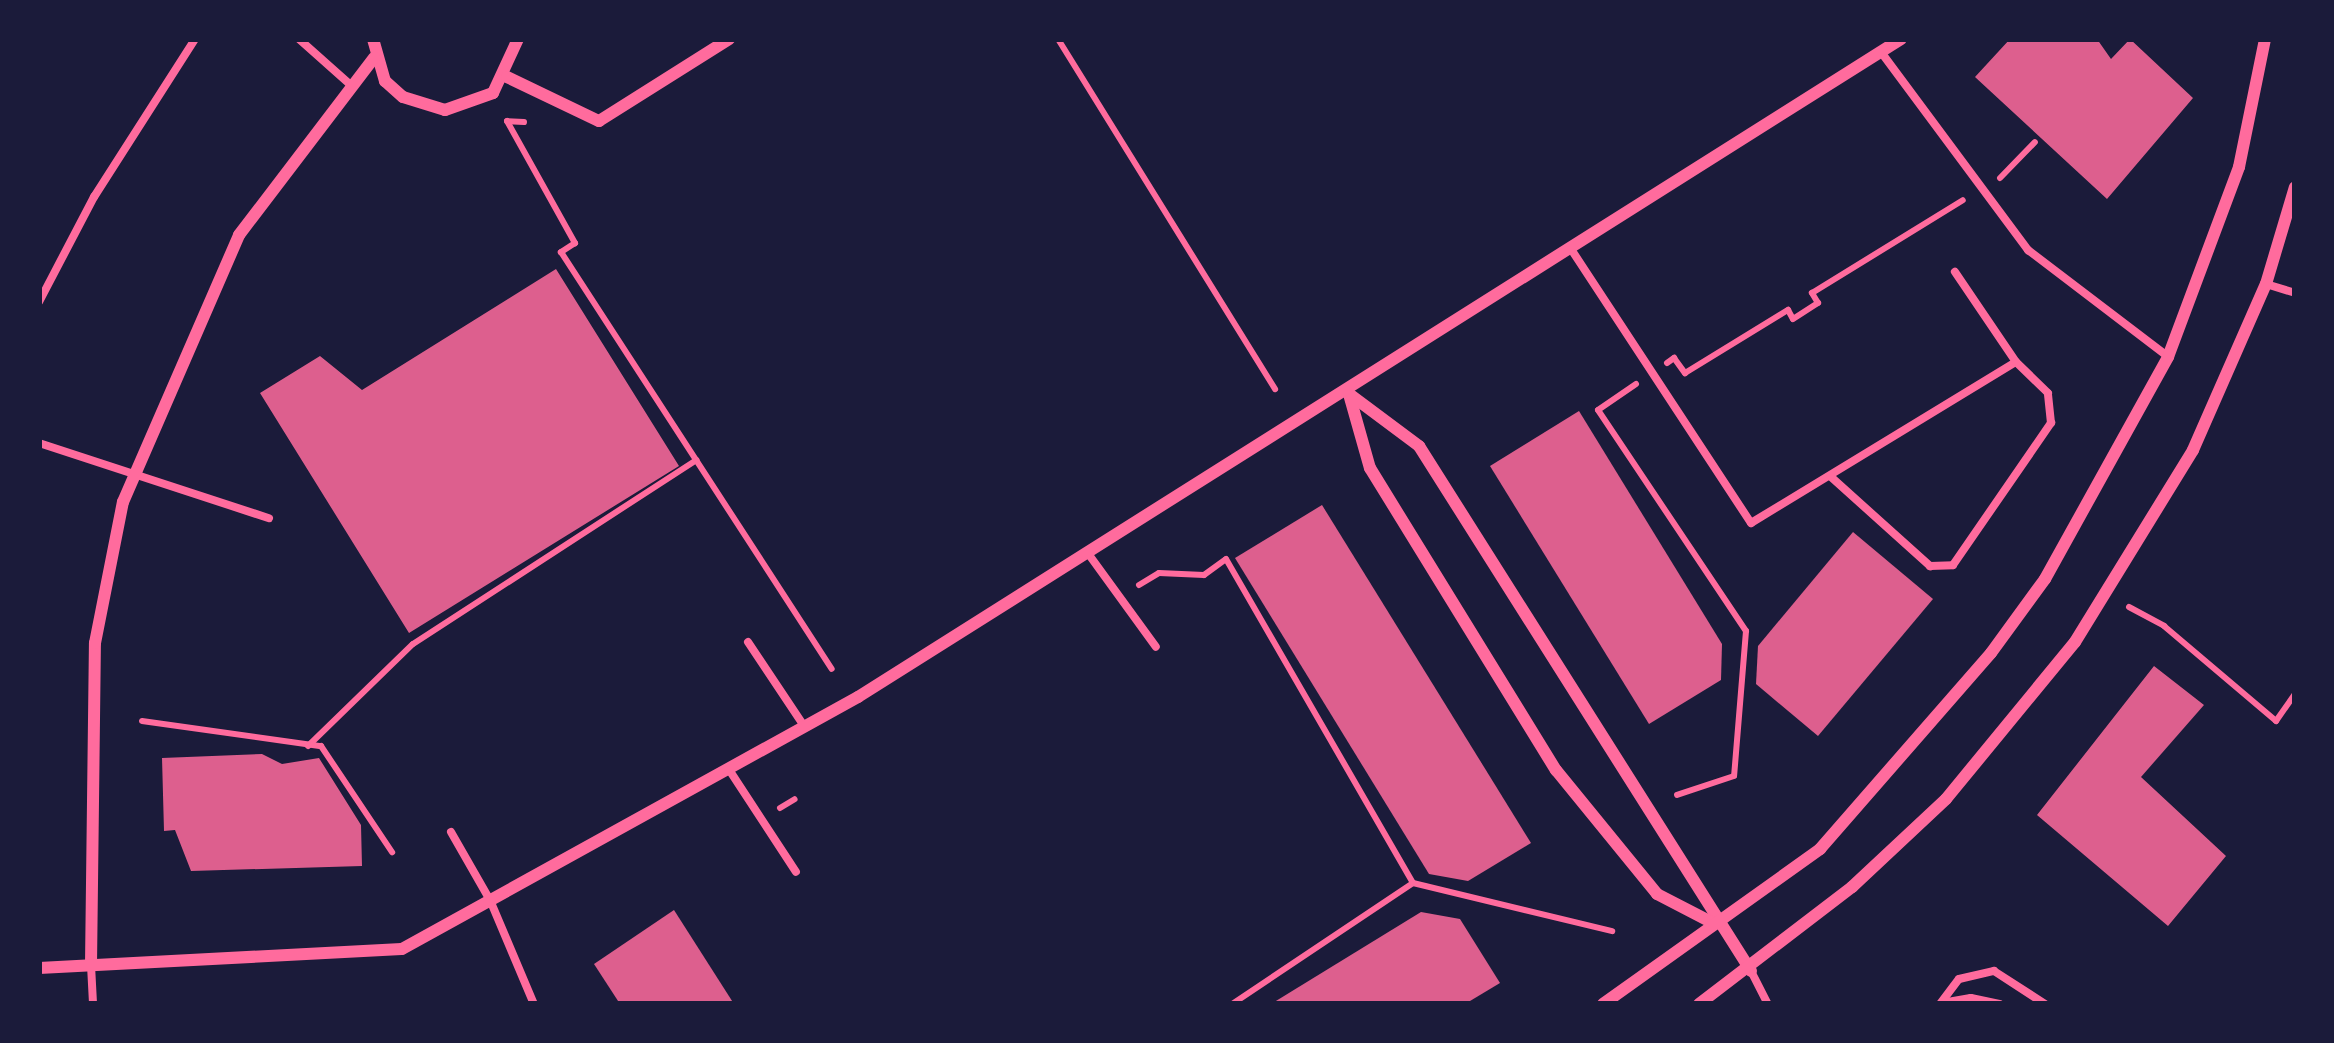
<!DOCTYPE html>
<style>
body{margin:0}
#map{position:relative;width:2334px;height:1043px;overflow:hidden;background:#1b1b3a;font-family:"PT Sans Narrow",sans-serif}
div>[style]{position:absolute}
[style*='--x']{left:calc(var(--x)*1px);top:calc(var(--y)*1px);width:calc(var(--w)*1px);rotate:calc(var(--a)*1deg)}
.building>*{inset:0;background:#dd5f8e}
.path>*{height:6px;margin:-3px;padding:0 3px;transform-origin:3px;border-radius:3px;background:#ff6b9d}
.service>*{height:8px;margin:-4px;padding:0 4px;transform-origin:4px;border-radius:4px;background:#ff6b9d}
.minor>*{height:12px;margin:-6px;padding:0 6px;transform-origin:6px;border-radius:6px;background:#ff6b9d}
span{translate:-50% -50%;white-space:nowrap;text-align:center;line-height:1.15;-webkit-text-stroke:9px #1b1b3a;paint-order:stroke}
.frame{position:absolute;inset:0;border:42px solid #1b1b3a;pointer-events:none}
</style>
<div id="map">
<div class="building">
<i style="clip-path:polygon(2010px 39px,2097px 39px,2111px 59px,2130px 39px,2193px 98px,2107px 199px,1975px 77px)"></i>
<i style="clip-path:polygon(556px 269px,679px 466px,409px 633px,260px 393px,320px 356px,362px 390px)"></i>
<i style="clip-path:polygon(1579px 411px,1722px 644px,1721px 680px,1649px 724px,1490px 466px)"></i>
<i style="clip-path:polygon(1322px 505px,1531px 843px,1468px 881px,1429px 874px,1235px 558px)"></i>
<i style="clip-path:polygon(1853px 532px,1933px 599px,1818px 736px,1756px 684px,1758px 646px)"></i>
<i style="clip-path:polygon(2154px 666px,2204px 705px,2141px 777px,2226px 856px,2168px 926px,2037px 815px)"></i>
<i style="clip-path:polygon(262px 754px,282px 764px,319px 758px,361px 825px,362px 866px,191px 871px,175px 830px,164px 831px,162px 758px)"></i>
<i style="clip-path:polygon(674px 910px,734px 1004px,620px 1004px,594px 964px)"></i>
<i style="clip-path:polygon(1421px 912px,1460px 919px,1500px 983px,1465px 1004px,1271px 1004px)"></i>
</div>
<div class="path">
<i style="--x:1058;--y:39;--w:412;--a:58.2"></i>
<i style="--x:524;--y:122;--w:17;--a:-177"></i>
<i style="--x:507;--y:121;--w:140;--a:60.9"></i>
<i style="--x:575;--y:243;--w:17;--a:147"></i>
<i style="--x:561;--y:252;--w:497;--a:57"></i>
<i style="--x:2000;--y:178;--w:50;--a:-45.8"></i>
<i style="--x:1667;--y:363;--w:9;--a:-36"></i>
<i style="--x:1674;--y:358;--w:19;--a:54"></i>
<i style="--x:1685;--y:373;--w:121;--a:-31.5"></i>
<i style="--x:1788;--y:310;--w:10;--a:61"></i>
<i style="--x:1793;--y:319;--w:30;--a:-33"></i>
<i style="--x:1818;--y:303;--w:12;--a:-121"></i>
<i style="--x:1812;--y:293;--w:177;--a:-31.6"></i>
<i style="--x:1636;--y:384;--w:46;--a:145.6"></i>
<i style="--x:1598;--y:410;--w:266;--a:56.2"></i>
<i style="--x:1746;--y:631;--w:145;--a:94.7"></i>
<i style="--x:1734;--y:776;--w:60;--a:161.6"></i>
<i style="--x:1139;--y:585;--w:23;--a:-31"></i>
<i style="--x:1159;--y:573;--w:45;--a:2.5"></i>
<i style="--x:1204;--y:575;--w:27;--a:-36"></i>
<i style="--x:1226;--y:559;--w:374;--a:60"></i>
<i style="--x:1413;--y:883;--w:218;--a:146.2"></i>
<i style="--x:2129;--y:607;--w:40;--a:28"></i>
<i style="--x:2164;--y:626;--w:147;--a:40.3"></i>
<i style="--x:2276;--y:721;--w:33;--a:-55"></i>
<i style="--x:142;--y:721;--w:181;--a:8"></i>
<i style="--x:321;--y:746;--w:128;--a:56.2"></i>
<i style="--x:308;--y:746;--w:146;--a:-44.2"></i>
<i style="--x:413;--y:644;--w:338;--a:-33"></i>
<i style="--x:780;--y:808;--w:17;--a:-31"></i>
<i style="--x:1413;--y:883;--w:205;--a:13.6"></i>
</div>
<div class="service">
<i style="--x:299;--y:39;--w:71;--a:41.6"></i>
<i style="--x:1881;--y:52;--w:247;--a:53.4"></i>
<i style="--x:2028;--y:250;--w:175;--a:37.3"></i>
<i style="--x:1571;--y:249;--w:328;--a:56.7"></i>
<i style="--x:1751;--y:523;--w:310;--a:-31.3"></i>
<i style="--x:2016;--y:362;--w:109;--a:-124.1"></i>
<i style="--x:2266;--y:284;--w:30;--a:17"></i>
<i style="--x:39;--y:302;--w:119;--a:-62.4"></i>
<i style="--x:94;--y:197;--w:188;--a:-57.4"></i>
<i style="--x:39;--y:443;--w:242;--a:18.1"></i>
<i style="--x:1830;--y:476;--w:135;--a:42"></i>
<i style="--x:1930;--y:566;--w:23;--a:-2"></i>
<i style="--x:1953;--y:565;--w:173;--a:-55.4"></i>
<i style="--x:2051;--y:423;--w:30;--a:-96"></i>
<i style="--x:2048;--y:393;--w:45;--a:-135.9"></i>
<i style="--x:1087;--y:552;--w:117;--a:54"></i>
<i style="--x:748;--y:642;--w:101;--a:56.3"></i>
<i style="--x:728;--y:768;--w:124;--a:56.8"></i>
<i style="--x:451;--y:832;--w:78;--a:60.2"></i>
<i style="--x:490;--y:900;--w:113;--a:67.1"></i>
<i style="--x:91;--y:965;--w:39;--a:87"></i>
<i style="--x:1751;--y:971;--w:37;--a:63"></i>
<i style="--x:1942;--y:1003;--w:29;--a:-10"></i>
<i style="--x:1971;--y:998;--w:29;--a:12"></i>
<i style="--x:1940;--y:1004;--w:31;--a:-53"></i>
<i style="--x:1959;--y:979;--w:36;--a:-13"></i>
<i style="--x:1994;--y:971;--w:61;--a:32.9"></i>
</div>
<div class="minor">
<i style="--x:373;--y:39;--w:44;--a:74.1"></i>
<i style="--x:385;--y:81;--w:24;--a:42"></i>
<i style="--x:403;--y:97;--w:44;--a:17.2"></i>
<i style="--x:445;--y:110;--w:51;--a:-19.5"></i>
<i style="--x:493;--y:93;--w:60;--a:-65.2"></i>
<i style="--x:507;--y:77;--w:102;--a:25.6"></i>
<i style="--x:599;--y:121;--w:154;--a:-32.2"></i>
<i style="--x:1348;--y:393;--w:89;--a:36.7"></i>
<i style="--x:1419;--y:446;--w:621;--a:57.69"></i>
<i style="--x:1349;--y:394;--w:77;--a:74.2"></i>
<i style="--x:1370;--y:468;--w:355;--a:58.4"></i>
<i style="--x:1556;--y:770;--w:160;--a:50.8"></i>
<i style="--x:1657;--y:894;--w:65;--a:27.3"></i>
<i style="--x:91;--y:965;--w:322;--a:-89.3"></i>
<i style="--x:95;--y:643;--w:144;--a:-78.8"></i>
<i style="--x:123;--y:502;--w:291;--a:-66.5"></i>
<i style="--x:239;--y:235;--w:223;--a:-52.7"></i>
<i style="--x:39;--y:968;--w:363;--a:-3"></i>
<i style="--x:402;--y:949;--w:521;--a:-28.93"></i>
<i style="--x:858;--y:697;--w:1233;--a:-32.25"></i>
<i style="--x:1603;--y:1004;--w:267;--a:-35.5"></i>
<i style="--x:1820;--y:849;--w:260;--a:-48.9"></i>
<i style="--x:1991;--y:653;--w:92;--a:-53.9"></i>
<i style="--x:2045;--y:579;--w:254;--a:-61"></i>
<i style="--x:2168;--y:357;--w:203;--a:-69.5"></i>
<i style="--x:2239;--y:167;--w:131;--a:-78.5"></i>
<i style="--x:1699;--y:1004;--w:193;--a:-37.4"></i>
<i style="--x:1852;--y:887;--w:129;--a:-43.1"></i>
<i style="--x:1946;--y:799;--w:203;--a:-50.6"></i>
<i style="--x:2075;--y:642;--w:225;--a:-58.4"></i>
<i style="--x:2193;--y:450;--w:181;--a:-66.3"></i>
<i style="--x:2266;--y:284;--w:101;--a:-73.4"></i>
</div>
<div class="frame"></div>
</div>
